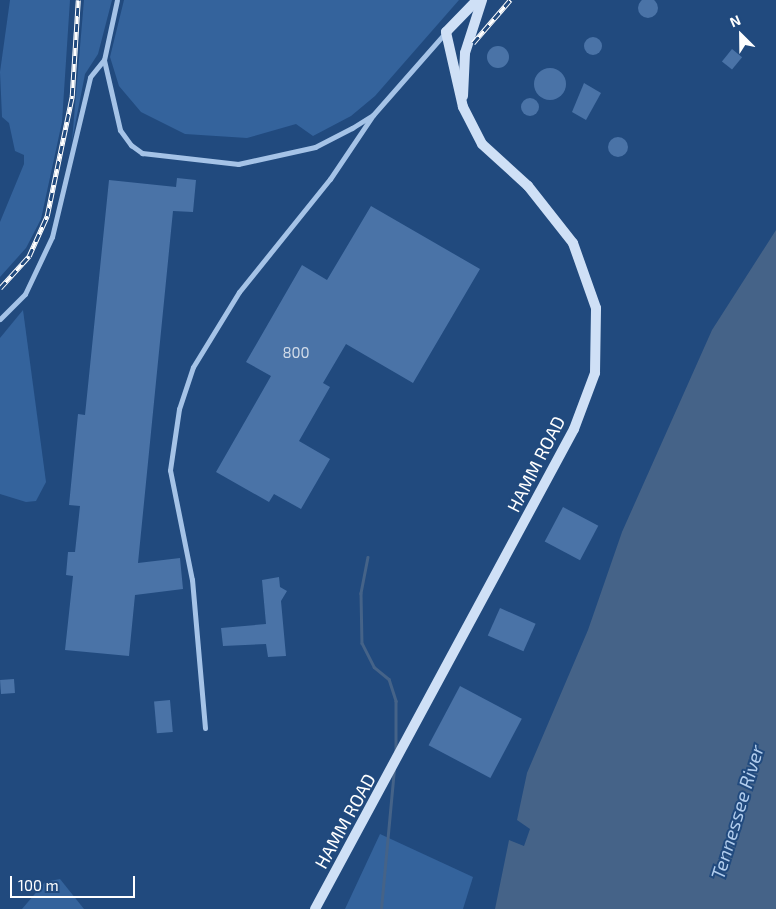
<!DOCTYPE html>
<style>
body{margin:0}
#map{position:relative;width:776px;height:909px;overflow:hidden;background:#214a7e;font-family:"Exo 2",sans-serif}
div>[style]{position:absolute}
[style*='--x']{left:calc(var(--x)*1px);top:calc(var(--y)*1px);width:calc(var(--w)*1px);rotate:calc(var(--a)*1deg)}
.green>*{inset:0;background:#34639c}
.water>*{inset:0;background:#456388}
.stream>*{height:2.5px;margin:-1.25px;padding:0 1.25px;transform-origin:1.25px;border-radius:1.25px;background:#456388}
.building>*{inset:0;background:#4a73a7;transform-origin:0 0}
.round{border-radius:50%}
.minor>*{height:5px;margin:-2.5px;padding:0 2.5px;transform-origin:2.5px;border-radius:2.5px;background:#a5c3e7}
.secondary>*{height:10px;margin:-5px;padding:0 5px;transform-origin:5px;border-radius:5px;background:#cfe0f6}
.rail>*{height:4.5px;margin-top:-2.25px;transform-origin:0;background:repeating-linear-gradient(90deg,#214a7e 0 8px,#fff 0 16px);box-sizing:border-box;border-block:1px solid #fff}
span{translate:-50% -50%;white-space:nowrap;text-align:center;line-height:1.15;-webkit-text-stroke:4px #214a7e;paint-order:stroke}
.number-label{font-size:15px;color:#d2dce9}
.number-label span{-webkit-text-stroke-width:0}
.street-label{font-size:18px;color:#fff}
.water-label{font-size:19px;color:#b1cdee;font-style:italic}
.north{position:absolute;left:716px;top:10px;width:50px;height:50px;-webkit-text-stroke:4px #214a7e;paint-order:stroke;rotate:337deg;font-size:14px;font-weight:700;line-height:20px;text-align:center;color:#fff}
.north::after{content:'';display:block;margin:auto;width:18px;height:22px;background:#fff;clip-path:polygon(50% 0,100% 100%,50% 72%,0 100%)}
.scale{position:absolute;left:10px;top:876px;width:125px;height:22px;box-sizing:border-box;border:2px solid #fff;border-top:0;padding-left:6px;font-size:15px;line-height:18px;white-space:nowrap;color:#fff;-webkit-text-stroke:4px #214a7e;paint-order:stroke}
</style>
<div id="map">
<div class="green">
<i style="clip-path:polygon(10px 0,70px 0,62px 122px,41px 219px,26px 248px,0 277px,0 222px,24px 164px,24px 155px,15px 151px,9px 123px,2px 117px,0 72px)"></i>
<i style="clip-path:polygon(84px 0,112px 0,98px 54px,85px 74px,72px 141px)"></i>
<i style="clip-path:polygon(124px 0,459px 0,375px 96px,351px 116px,313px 136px,296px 124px,247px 138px,185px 134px,141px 112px,119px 86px,110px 57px)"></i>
<i style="clip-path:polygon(23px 310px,46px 482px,36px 501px,26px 502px,0 494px,0 338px)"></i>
<i style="clip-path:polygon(380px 834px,473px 877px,463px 909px,345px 909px)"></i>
<i style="clip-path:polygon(60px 879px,84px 909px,22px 909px,45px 882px)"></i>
</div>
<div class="water">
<i style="clip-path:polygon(776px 230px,776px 909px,495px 909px,509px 840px,524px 846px,530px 829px,517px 820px,527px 773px,588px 630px,622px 532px,712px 330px)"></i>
</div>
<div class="stream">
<i style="--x:368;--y:557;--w:37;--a:101"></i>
<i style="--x:361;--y:593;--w:50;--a:88.9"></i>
<i style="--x:362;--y:643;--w:27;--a:63"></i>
<i style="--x:374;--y:667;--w:19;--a:39"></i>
<i style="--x:389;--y:679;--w:23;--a:72"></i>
<i style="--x:396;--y:701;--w:50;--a:90"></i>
<i style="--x:381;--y:909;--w:141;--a:-84.7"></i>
</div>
<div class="building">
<i class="round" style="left:638px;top:-2px;width:20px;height:20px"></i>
<i class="round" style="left:584px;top:37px;width:18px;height:18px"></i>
<i class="round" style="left:487px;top:46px;width:22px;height:22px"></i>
<i style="left:732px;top:49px;width:13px;height:16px;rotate:39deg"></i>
<i class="round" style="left:534px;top:68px;width:32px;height:32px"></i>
<i style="clip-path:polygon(584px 83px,601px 93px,586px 120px,572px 112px)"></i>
<i class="round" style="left:521px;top:98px;width:18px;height:18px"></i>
<i class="round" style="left:608px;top:137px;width:20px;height:20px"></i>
<i style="clip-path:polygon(177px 178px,196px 180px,193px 212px,173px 211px,138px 563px,180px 558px,183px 589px,135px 595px,129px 656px,65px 650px,73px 576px,66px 575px,68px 552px,75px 552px,80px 506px,69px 505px,78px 414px,85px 415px,109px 180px,176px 187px)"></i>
<i style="clip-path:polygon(371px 206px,480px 269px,413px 383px,346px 344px,323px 383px,330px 387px,299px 441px,330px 459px,301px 509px,274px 494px,269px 502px,216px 472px,271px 376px,246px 362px,302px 265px,327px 280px)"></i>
<i style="left:563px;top:507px;width:40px;height:39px;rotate:28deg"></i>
<i style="clip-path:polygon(279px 577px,280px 587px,287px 591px,281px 601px,286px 656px,268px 657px,266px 644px,223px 646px,221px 628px,266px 624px,262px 580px)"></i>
<i style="left:500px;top:608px;width:39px;height:30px;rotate:24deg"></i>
<i style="left:14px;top:679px;width:14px;height:14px;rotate:86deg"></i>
<i style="left:460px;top:686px;width:70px;height:67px;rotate:28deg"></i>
<i style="left:170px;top:700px;width:32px;height:16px;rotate:85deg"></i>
</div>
<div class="minor">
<i style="--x:104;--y:60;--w:72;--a:77.1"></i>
<i style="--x:120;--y:130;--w:19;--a:54"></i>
<i style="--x:131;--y:145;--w:14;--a:36"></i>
<i style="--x:142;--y:153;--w:97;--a:6.5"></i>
<i style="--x:238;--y:164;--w:79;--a:-12.4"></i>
<i style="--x:315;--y:147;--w:42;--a:-27.2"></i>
<i style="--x:352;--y:128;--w:25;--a:-32"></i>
<i style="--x:373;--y:115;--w:111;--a:-48.7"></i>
<i style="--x:104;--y:60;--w:61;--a:-77.8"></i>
<i style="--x:0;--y:319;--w:35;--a:-45"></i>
<i style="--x:25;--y:294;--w:63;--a:-64.7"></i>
<i style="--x:52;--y:237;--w:164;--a:-76.6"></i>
<i style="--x:90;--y:77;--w:22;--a:-51"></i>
<i style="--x:205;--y:728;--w:149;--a:-95"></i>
<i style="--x:192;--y:580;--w:112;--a:-101.3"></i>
<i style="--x:170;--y:470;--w:62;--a:-81.6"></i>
<i style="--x:179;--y:409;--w:44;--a:-71.6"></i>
<i style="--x:193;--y:367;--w:88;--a:-58.5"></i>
<i style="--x:239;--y:292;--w:145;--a:-51.2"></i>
<i style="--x:330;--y:179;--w:77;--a:-56.1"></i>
</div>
<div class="secondary">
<i style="--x:463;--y:96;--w:43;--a:-87.3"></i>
<i style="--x:465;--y:53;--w:56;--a:-72.2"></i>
<i style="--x:315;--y:909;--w:545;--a:-61.65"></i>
<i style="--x:574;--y:429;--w:60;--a:-69.4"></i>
<i style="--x:595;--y:373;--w:65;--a:-89.1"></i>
<i style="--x:596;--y:308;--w:69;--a:-109.5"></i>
<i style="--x:573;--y:243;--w:73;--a:-128.3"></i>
<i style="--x:528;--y:186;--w:62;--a:-137.6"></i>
<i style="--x:482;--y:144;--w:42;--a:-117.2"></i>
<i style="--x:463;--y:107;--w:77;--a:-102.8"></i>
<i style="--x:446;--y:32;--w:45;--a:-45.9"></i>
</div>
<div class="rail">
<i style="--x:473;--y:43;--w:57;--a:-49.3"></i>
<i style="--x:0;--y:288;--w:43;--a:-47.8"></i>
<i style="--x:29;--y:256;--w:44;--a:-65.8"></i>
<i style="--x:47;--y:216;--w:123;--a:-78.2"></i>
<i style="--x:72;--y:96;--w:96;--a:-86.4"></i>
</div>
<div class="number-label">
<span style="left:296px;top:353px">800</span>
</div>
<div class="street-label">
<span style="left:536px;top:464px;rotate:-63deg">HAMM ROAD</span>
<span style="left:345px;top:821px;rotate:-61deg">HAMM ROAD</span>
</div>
<div class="water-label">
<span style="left:737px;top:812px;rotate:-73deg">Tennessee River</span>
</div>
<div class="north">N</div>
<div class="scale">100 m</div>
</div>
